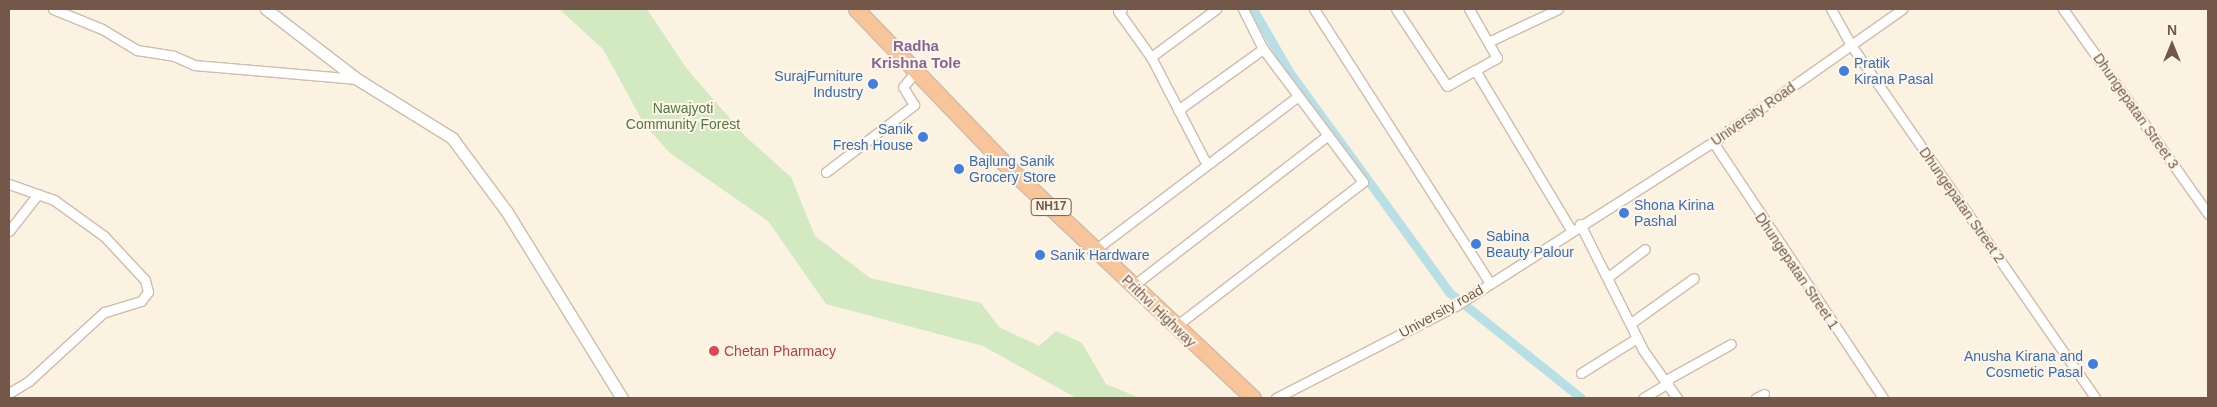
<!DOCTYPE html>
<style>
body{margin:0}
#map{position:relative;width:2217px;height:407px;overflow:hidden;background:#fcf2e2;font-family:Arial,sans-serif}
div>[style]{position:absolute}
[style*='--x']{left:calc(var(--x)*1px);top:calc(var(--y)*1px);width:calc(var(--w)*1px);rotate:calc(var(--a)*1deg)}
.green>*{inset:0;background:#d2e9c1}
.canal>*{height:9px;margin:-4.5px;padding:0 4.5px;transform-origin:4.5px;border-radius:4.5px;background:#b7dfe5}
.roads{filter:drop-shadow(1px 0 #cfbcac) drop-shadow(-1px 0 #cfbcac) drop-shadow(0 1px #cfbcac) drop-shadow(0 -1px #cfbcac)}
.minor>*{height:9px;margin:-4.5px;padding:0 4.5px;transform-origin:4.5px;border-radius:4.5px;background:#fff}
.tertiary>*{height:11px;margin:-5.5px;padding:0 5.5px;transform-origin:5.5px;border-radius:5.5px;background:#fff}
.trunk>*{height:15px;margin:-7.5px;padding:0 7.5px;transform-origin:7.5px;border-radius:7.5px;background:#f8c49a}
.dots>*{width:14px;height:14px;translate:-50% -50%;box-sizing:border-box;border:2px solid #fff6e8;border-radius:50%}
span{translate:-50% -50%;white-space:nowrap;text-align:center;line-height:1.15;-webkit-text-stroke:4px #fff6e8;paint-order:stroke}
.shield-label span{padding:1px 4px;background:#fff6e8;border:1px solid;border-radius:4px;-webkit-text-stroke-width:0}
.shield-label{font-size:12px;color:#735849;font-weight:700}
.shop-label{font-size:14px;color:#366cbe}
.left{translate:0 -50%;text-align:left}
.right{translate:-100% -50%;text-align:right}
.park-label{font-size:14px;color:#527942}
.street-label{font-size:14px;color:#735849}
.health-label{font-size:14px;color:#be3a42}
.neighbourhood-label{font-size:15px;color:#866597;font-weight:700}
.frame{position:absolute;inset:0;border:10px solid #735849;pointer-events:none}
.north{position:absolute;left:2147px;top:20px;width:50px;height:50px;-webkit-text-stroke:4px #fff6e8;paint-order:stroke;rotate:0deg;font-size:14px;font-weight:700;line-height:20px;text-align:center;color:#735849}
.north::after{content:'';display:block;margin:auto;width:18px;height:22px;background:#735849;clip-path:polygon(50% 0,100% 100%,50% 72%,0 100%)}
</style>
<div id="map">
<div class="green">
<i style="clip-path:polygon(559px 9px,647px 9px,687px 69px,746px 137px,791px 177px,815px 236px,870px 278px,981px 303px,999px 327px,1039px 346px,1056px 331px,1082px 343px,1106px 384px,1140px 398px,1076px 398px,983px 346px,826px 304px,768px 221px,670px 153px,644px 124px,603px 49px)"></i>
</div>
<div class="canal">
<i style="--x:1253;--y:9;--w:74;--a:60"></i>
<i style="--x:1290;--y:73;--w:272;--a:54"></i>
<i style="--x:1450;--y:293;--w:168;--a:38.7"></i>
</div>
<div class="roads">
<div class="minor">
<i style="--x:53;--y:9;--w:53;--a:22.2"></i>
<i style="--x:102;--y:29;--w:41;--a:31"></i>
<i style="--x:137;--y:50;--w:37;--a:9"></i>
<i style="--x:174;--y:56;--w:22;--a:24"></i>
<i style="--x:194;--y:65;--w:164;--a:4.9"></i>
<i style="--x:1122;--y:9;--w:4;--a:153"></i>
<i style="--x:1118;--y:11;--w:57;--a:54.3"></i>
<i style="--x:1151;--y:57;--w:119;--a:62.6"></i>
<i style="--x:1314;--y:9;--w:326;--a:57.3"></i>
<i style="--x:1396;--y:9;--w:92;--a:56.5"></i>
<i style="--x:1447;--y:86;--w:32;--a:-30"></i>
<i style="--x:1475;--y:70;--w:187;--a:59"></i>
<i style="--x:1469;--y:9;--w:56;--a:60.3"></i>
<i style="--x:1497;--y:58;--w:25;--a:151"></i>
<i style="--x:1831;--y:9;--w:41;--a:60.9"></i>
<i style="--x:1851;--y:45;--w:429;--a:55.3"></i>
<i style="--x:2063;--y:9;--w:251;--a:54.7"></i>
<i style="--x:1488;--y:42;--w:77;--a:-25.2"></i>
<i style="--x:1151;--y:57;--w:81;--a:-36.4"></i>
<i style="--x:1178;--y:110;--w:105;--a:-35.7"></i>
<i style="--x:1713;--y:142;--w:307;--a:56.4"></i>
<i style="--x:826;--y:172;--w:111;--a:-37.3"></i>
<i style="--x:914;--y:105;--w:21;--a:-121"></i>
<i style="--x:903;--y:87;--w:21;--a:-51"></i>
<i style="--x:9;--y:184;--w:48;--a:19.6"></i>
<i style="--x:54;--y:200;--w:62;--a:35.8"></i>
<i style="--x:104;--y:236;--w:60;--a:47"></i>
<i style="--x:145;--y:280;--w:12;--a:76"></i>
<i style="--x:148;--y:292;--w:11;--a:128"></i>
<i style="--x:141;--y:301;--w:39;--a:163"></i>
<i style="--x:104;--y:312;--w:102;--a:137.4"></i>
<i style="--x:29;--y:381;--w:23;--a:149"></i>
<i style="--x:1580;--y:224;--w:141;--a:63.4"></i>
<i style="--x:1643;--y:350;--w:59;--a:54.7"></i>
<i style="--x:9;--y:231;--w:47;--a:-51.9"></i>
<i style="--x:1096;--y:249;--w:253;--a:-37.1"></i>
<i style="--x:1608;--y:277;--w:46;--a:-37.1"></i>
<i style="--x:1134;--y:285;--w:245;--a:-37.7"></i>
<i style="--x:1631;--y:323;--w:77;--a:-35.5"></i>
<i style="--x:1176;--y:326;--w:236;--a:-37.6"></i>
<i style="--x:1363;--y:182;--w:166;--a:-126.9"></i>
<i style="--x:1263;--y:49;--w:45;--a:-116.6"></i>
<i style="--x:1581;--y:373;--w:66;--a:-32"></i>
<i style="--x:1666;--y:380;--w:74;--a:-29"></i>
<i style="--x:1276;--y:398;--w:203;--a:-27.2"></i>
<i style="--x:1457;--y:305;--w:303;--a:-32.5"></i>
<i style="--x:1713;--y:142;--w:231;--a:-35.1"></i>
<i style="--x:1643;--y:398;--w:29;--a:-31"></i>
<i style="--x:1756;--y:398;--w:9;--a:-27"></i>
</div>
<div class="tertiary">
<i style="--x:266;--y:9;--w:115;--a:37.6"></i>
<i style="--x:357;--y:79;--w:112;--a:31.8"></i>
<i style="--x:452;--y:138;--w:92;--a:53.4"></i>
<i style="--x:507;--y:212;--w:219;--a:58.3"></i>
</div>
<div class="trunk">
<i style="--x:856;--y:9;--w:222;--a:46.1"></i>
<i style="--x:1010;--y:169;--w:334;--a:43.3"></i>
</div>
</div>
<div class="dots">
<i style="left:1844px;top:71px;background:#3f7fe0"></i>
<i style="left:873px;top:84px;background:#3f7fe0"></i>
<i style="left:923px;top:137px;background:#3f7fe0"></i>
<i style="left:959px;top:169px;background:#3f7fe0"></i>
<i style="left:1624px;top:213px;background:#3f7fe0"></i>
<i style="left:1476px;top:244px;background:#3f7fe0"></i>
<i style="left:1040px;top:255px;background:#3f7fe0"></i>
<i style="left:714px;top:351px;background:#e0444e"></i>
<i style="left:2093px;top:364px;background:#3f7fe0"></i>
</div>
<div class="shield-label">
<span style="left:1051px;top:207px">NH17</span>
</div>
<div class="shop-label">
<span class="left" style="left:1854px;top:71px">Pratik<br>Kirana Pasal</span>
<span class="right" style="left:863px;top:84px">SurajFurniture<br>Industry</span>
<span class="right" style="left:913px;top:137px">Sanik<br>Fresh House</span>
<span class="left" style="left:969px;top:169px">Bajlung Sanik<br>Grocery Store</span>
<span class="left" style="left:1634px;top:213px">Shona Kirina<br>Pashal</span>
<span class="left" style="left:1486px;top:244px">Sabina<br>Beauty Palour</span>
<span class="left" style="left:1050px;top:255px">Sanik Hardware</span>
<span class="right" style="left:2083px;top:364px">Anusha Kirana and<br>Cosmetic Pasal</span>
</div>
<div class="park-label">
<span style="left:683px;top:116px">Nawajyoti<br>Community Forest</span>
</div>
<div class="street-label">
<span style="left:2136px;top:111px;rotate:55deg">Dhungepatan Street 3</span>
<span style="left:1753px;top:114px;rotate:-35deg">University Road</span>
<span style="left:1962px;top:205px;rotate:55deg">Dhungepatan Street 2</span>
<span style="left:1797px;top:271px;rotate:56deg">Dhungepatan Street 1</span>
<span style="left:1159px;top:311px;rotate:44deg">Prithvi Highway</span>
<span style="left:1441px;top:311px;rotate:-29deg">University road</span>
</div>
<div class="health-label">
<span class="left" style="left:724px;top:351px">Chetan Pharmacy</span>
</div>
<div class="neighbourhood-label">
<span style="left:916px;top:54px">Radha<br>Krishna Tole</span>
</div>
<div class="frame"></div>
<div class="north">N</div>
</div>
